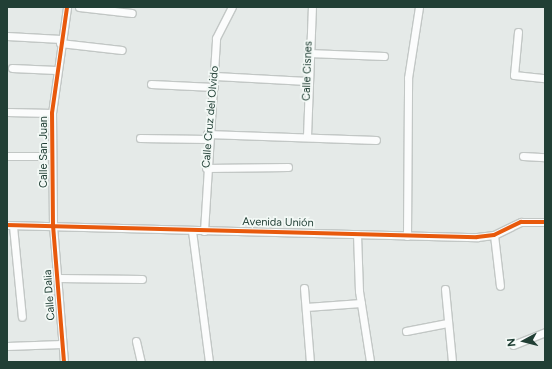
<!DOCTYPE html>
<meta charset="utf-8">
<style>
body{margin:0}
#map{position:relative;width:552px;height:369px;overflow:hidden;background:#e5eae8;font-family:Figtree,sans-serif}
div>[style]{position:absolute}
[style*='--x']{left:calc(var(--x)*1px);top:calc(var(--y)*1px);width:calc(var(--w)*1px);rotate:calc(var(--a)*1deg)}
.roads{filter:drop-shadow(1px 0 #c2c7c5) drop-shadow(-1px 0 #c2c7c5) drop-shadow(0 1px #c2c7c5) drop-shadow(0 -1px #c2c7c5)}
.minor>*{height:7px;margin:-3.5px;padding:0 3.5px;transform-origin:3.5px;border-radius:3.5px;background:#fbfcfc}
.cycleway>*{height:4px;margin:-2px;padding:0 2px;transform-origin:2px;border-radius:2px;background:#e8590c}
span{translate:-50% -50%;white-space:nowrap;text-align:center;line-height:1.15;-webkit-text-stroke:3.5px #f3f9f6;paint-order:stroke}
.street-label{font-size:11px;color:#213f35}
.frame{position:absolute;inset:0;border:8px solid #213f35;pointer-events:none}
.north{position:absolute;left:504px;top:321px;width:40px;height:40px;-webkit-text-stroke:3px #f3f9f6;paint-order:stroke;rotate:263deg;font-size:11px;font-weight:700;line-height:16px;text-align:center;color:#213f35}
.north::after{content:'';display:block;margin:auto;width:14px;height:18px;background:#213f35;clip-path:polygon(50% 0,100% 100%,50% 72%,0 100%)}
</style>
<div id="map">
<div class="roads">
<div class="minor">
<i style="--x:79;--y:7;--w:53;--a:6.5"></i>
<i style="--x:518;--y:32;--w:43;--a:95.3"></i>
<i style="--x:514;--y:75;--w:31;--a:6"></i>
<i style="--x:7;--y:36;--w:54;--a:3.2"></i>
<i style="--x:60;--y:43;--w:62;--a:6.4"></i>
<i style="--x:308;--y:53;--w:76;--a:2.3"></i>
<i style="--x:12;--y:68;--w:44;--a:2.6"></i>
<i style="--x:215;--y:76;--w:92;--a:3.1"></i>
<i style="--x:151;--y:84;--w:63;--a:2.7"></i>
<i style="--x:7;--y:112;--w:45;--a:1.3"></i>
<i style="--x:207;--y:134;--w:169;--a:2"></i>
<i style="--x:307;--y:136;--w:129;--a:-87.8"></i>
<i style="--x:140;--y:138;--w:67;--a:0.9"></i>
<i style="--x:7;--y:156;--w:45;--a:0"></i>
<i style="--x:523;--y:156;--w:22;--a:3"></i>
<i style="--x:206;--y:168;--w:82;--a:-0.7"></i>
<i style="--x:7;--y:225;--w:470;--a:1.5"></i>
<i style="--x:477;--y:237;--w:17;--a:-7"></i>
<i style="--x:494;--y:235;--w:30;--a:-26"></i>
<i style="--x:521;--y:222;--w:24;--a:0"></i>
<i style="--x:13;--y:226;--w:91;--a:84.4"></i>
<i style="--x:192;--y:231;--w:132;--a:82.6"></i>
<i style="--x:204;--y:231;--w:193;--a:-86.4"></i>
<i style="--x:216;--y:38;--w:35;--a:-63"></i>
<i style="--x:357;--y:234;--w:57;--a:88"></i>
<i style="--x:359;--y:291;--w:71;--a:81.1"></i>
<i style="--x:494;--y:235;--w:51;--a:83.3"></i>
<i style="--x:407;--y:236;--w:158;--a:-89.6"></i>
<i style="--x:408;--y:78;--w:72;--a:-81.2"></i>
<i style="--x:58;--y:278;--w:84;--a:0.7"></i>
<i style="--x:304;--y:288;--w:74;--a:85.4"></i>
<i style="--x:445;--y:289;--w:73;--a:84.5"></i>
<i style="--x:306;--y:307;--w:55;--a:-4.2"></i>
<i style="--x:406;--y:331;--w:42;--a:-11"></i>
<i style="--x:136;--y:341;--w:22;--a:77"></i>
<i style="--x:513;--y:345;--w:35;--a:-22"></i>
<i style="--x:7;--y:346;--w:55;--a:-2.1"></i>
<i style="--x:64;--y:362;--w:136;--a:-94.6"></i>
<i style="--x:53;--y:226;--w:113;--a:-90.5"></i>
<i style="--x:52;--y:113;--w:107;--a:-81.9"></i>
</div>
</div>
<div class="cycleway">
<i style="--x:7;--y:225;--w:470;--a:1.5"></i>
<i style="--x:477;--y:237;--w:17;--a:-7"></i>
<i style="--x:494;--y:235;--w:30;--a:-26"></i>
<i style="--x:521;--y:222;--w:24;--a:0"></i>
<i style="--x:64;--y:362;--w:136;--a:-94.6"></i>
<i style="--x:53;--y:226;--w:113;--a:-90.5"></i>
<i style="--x:52;--y:113;--w:107;--a:-81.9"></i>
</div>
<div class="street-label">
<span style="left:308px;top:71px;rotate:-88deg">Calle Cisnes</span>
<span style="left:211px;top:117px;rotate:-85deg">Calle Cruz del Olvido</span>
<span style="left:44px;top:152px;rotate:-90deg">Calle San Juan</span>
<span style="left:278px;top:223px;rotate:1deg">Avenida Unión</span>
<span style="left:50px;top:295px;rotate:-94deg">Calle Dalia</span>
</div>
<div class="frame"></div>
<div class="north">N</div>
</div>
